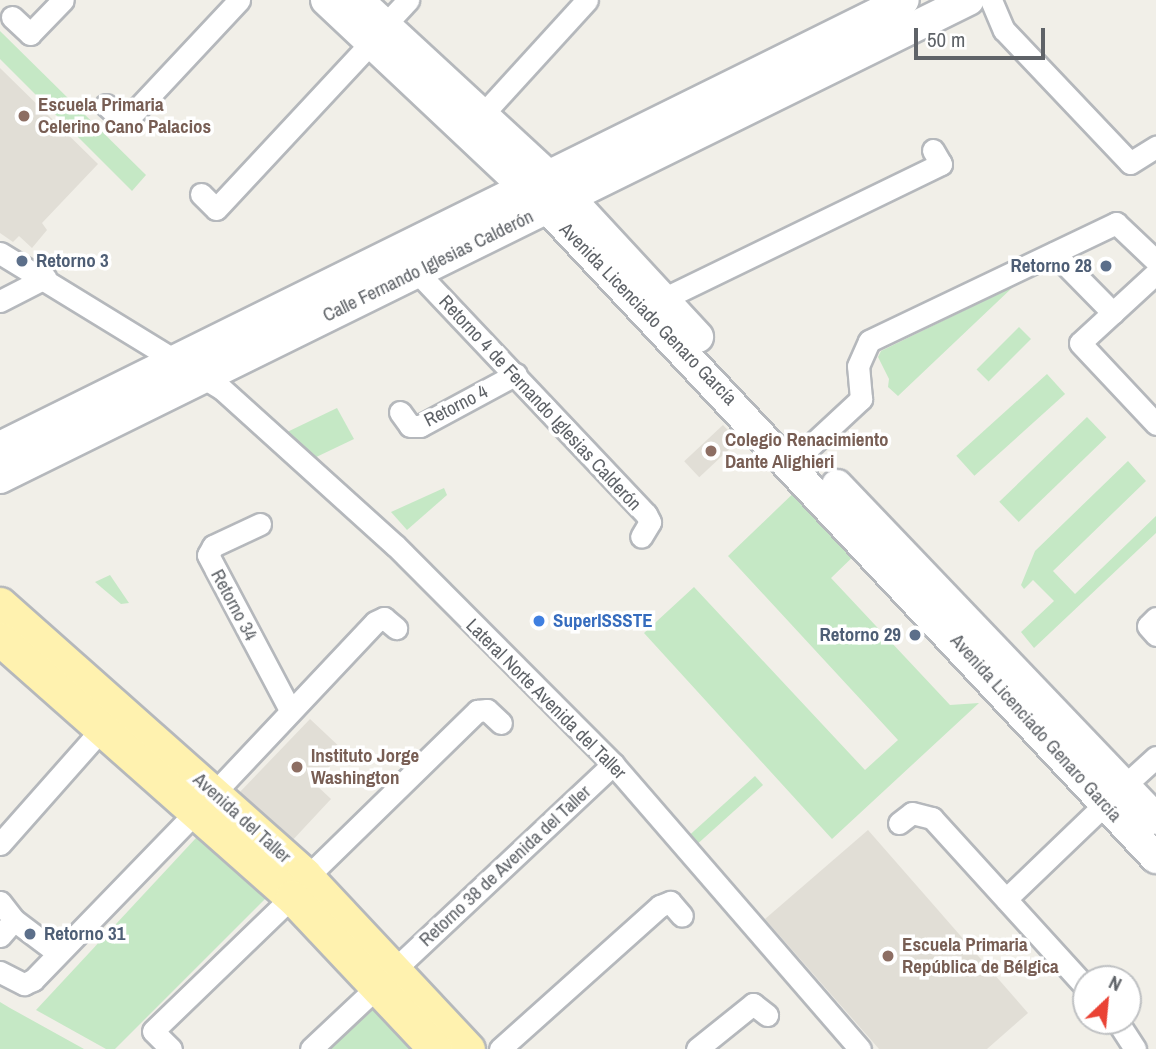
<!DOCTYPE html>
<meta charset="utf-8">
<style>
body{margin:0}
#map{position:relative;width:1156px;height:1049px;overflow:hidden;background:#f1efe8;font-family:"Archivo Narrow",sans-serif}
div>[style]{position:absolute}
[style*='--x']{left:calc(var(--x)*1px);top:calc(var(--y)*1px);width:calc(var(--w)*1px);rotate:calc(var(--a)*1deg)}
.education>*{inset:0;background:#e1ded6;transform-origin:0 0}
.green>*{inset:0;background:#c5e8c5;transform-origin:0 0}
.roads{filter:drop-shadow(2px 0 #b5b8bc) drop-shadow(-2px 0 #b5b8bc) drop-shadow(0 2px #b5b8bc) drop-shadow(0 -2px #b5b8bc)}
.street>*{height:21px;margin:-10.5px;padding:0 10.5px;transform-origin:10.5px;border-radius:10.5px;background:#fff}
.secondary>*{height:30px;margin:-15px;padding:0 15px;transform-origin:15px;border-radius:15px;background:#fff}
.primary>*{height:33px;margin:-16.5px;padding:0 16.5px;transform-origin:16.5px;border-radius:16.5px;background:#fff2af}
.dots>*{width:19px;height:19px;translate:-50% -50%;box-sizing:border-box;border:4px solid #fff;border-radius:50%}
span{translate:-50% -50%;white-space:nowrap;text-align:center;line-height:1.15;-webkit-text-stroke:7px #fff;paint-order:stroke}
.education-label{font-size:19px;color:#785e54;font-weight:700}
.left{translate:0 -50%;text-align:left}
.service-label{font-size:19px;color:#4e5e75;font-weight:700}
.right{translate:-100% -50%;text-align:right}
.street-label{font-size:19px;color:#5f6368}
.shop-label{font-size:19px;color:#366cbe;font-weight:700}
.north{position:absolute;left:1072px;top:965px;width:70px;height:70px;box-sizing:border-box;background:#fff;border:2px solid #bfc1c3;border-radius:50%;rotate:26deg;font-size:19px;font-weight:700;line-height:28px;text-align:center;color:#5f6368}
.north::after{content:'';display:block;margin:auto;width:24px;height:32px;background:#ea4335;clip-path:polygon(50% 0,100% 100%,50% 72%,0 100%)}
.scale{position:absolute;left:914px;top:28px;width:131px;height:32px;box-sizing:border-box;border:4px solid #5f6368;border-top:0;padding-left:9px;font-size:21px;line-height:24px;white-space:nowrap;color:#5f6368;-webkit-text-stroke:5px #fff;paint-order:stroke}
</style>
<div id="map">
<div class="education">
<i style="clip-path:polygon(0 68px,98px 164px,42px 223px,47px 230px,32px 248px,19px 236px,13px 242px,0 233px)"></i>
<i style="left:723px;top:425px;width:22px;height:53px;rotate:47deg"></i>
<i style="clip-path:polygon(310px 719px,344px 751px,314px 783px,331px 799px,290px 843px,238px 794px)"></i>
<i style="clip-path:polygon(868px 830px,1028px 1013px,987px 1049px,879px 1049px,765px 919px)"></i>
</div>
<div class="green">
<i style="clip-path:polygon(0 31px,146px 175px,132px 191px,0 59px)"></i>
<i style="clip-path:polygon(1014px 286px,898px 396px,888px 387px,889px 379px,878px 357px,881px 351px)"></i>
<i style="left:1019px;top:327px;width:17px;height:60px;rotate:45deg"></i>
<i style="left:1047px;top:374px;width:27px;height:122px;rotate:48deg"></i>
<i style="clip-path:polygon(337px 408px,354px 439px,310px 460px,283px 434px)"></i>
<i style="left:1087px;top:417px;width:28px;height:122px;rotate:46deg"></i>
<i style="clip-path:polygon(1128px 461px,1146px 481px,1053px 571px,1075px 594px,1156px 516px,1156px 533px,1034px 648px,1021px 632px,1054px 601px,1033px 580px,1024px 589px,1021px 585px,1035px 551px)"></i>
<i style="clip-path:polygon(802px 485px,862px 548px,831px 578px,950px 705px,979px 703px,832px 839px,644px 633px,694px 587px,865px 770px,898px 740px,728px 556px)"></i>
<i style="clip-path:polygon(444px 488px,447px 495px,407px 530px,391px 512px)"></i>
<i style="clip-path:polygon(110px 575px,129px 603px,121px 604px,95px 582px)"></i>
<i style="left:755px;top:776px;width:12px;height:88px;rotate:48deg"></i>
<i style="clip-path:polygon(209px 824px,274px 890px,115px 1049px,106px 1049px,36px 1010px)"></i>
<i style="clip-path:polygon(386px 996px,434px 1049px,329px 1049px)"></i>
<i style="clip-path:polygon(0 1002px,10px 1008px,84px 1049px,0 1049px)"></i>
</div>
<div class="roads">
<div class="street">
<i style="--x:991;--y:0;--w:33;--a:67"></i>
<i style="--x:1004;--y:30;--w:183;--a:46.5"></i>
<i style="--x:1130;--y:163;--w:31;--a:-32"></i>
<i style="--x:12;--y:17;--w:25;--a:43"></i>
<i style="--x:30;--y:34;--w:47;--a:-45.9"></i>
<i style="--x:385;--y:25;--w:34;--a:-47"></i>
<i style="--x:106;--y:105;--w:25;--a:42"></i>
<i style="--x:125;--y:122;--w:167;--a:-46.9"></i>
<i style="--x:483;--y:114;--w:154;--a:-47.6"></i>
<i style="--x:201;--y:194;--w:21;--a:45"></i>
<i style="--x:216;--y:209;--w:229;--a:-47"></i>
<i style="--x:0;--y:253;--w:260;--a:31.5"></i>
<i style="--x:222;--y:389;--w:234;--a:42.1"></i>
<i style="--x:396;--y:546;--w:308;--a:45.1"></i>
<i style="--x:613;--y:764;--w:377;--a:49.1"></i>
<i style="--x:1054;--y:253;--w:84;--a:45.5"></i>
<i style="--x:417;--y:272;--w:333;--a:46.6"></i>
<i style="--x:646;--y:514;--w:9;--a:63"></i>
<i style="--x:650;--y:522;--w:17;--a:121"></i>
<i style="--x:1156;--y:273;--w:103;--a:137.4"></i>
<i style="--x:1080;--y:343;--w:111;--a:46.8"></i>
<i style="--x:663;--y:299;--w:309;--a:-25.9"></i>
<i style="--x:941;--y:164;--w:16;--a:-120"></i>
<i style="--x:0;--y:301;--w:51;--a:-27.1"></i>
<i style="--x:400;--y:412;--w:17;--a:54"></i>
<i style="--x:410;--y:426;--w:10;--a:0"></i>
<i style="--x:420;--y:426;--w:109;--a:-28.4"></i>
<i style="--x:791;--y:464;--w:96;--a:-42.9"></i>
<i style="--x:861;--y:399;--w:33;--a:-95"></i>
<i style="--x:858;--y:366;--w:27;--a:-66"></i>
<i style="--x:869;--y:341;--w:274;--a:-25.5"></i>
<i style="--x:1116;--y:223;--w:55;--a:43.5"></i>
<i style="--x:260;--y:524;--w:52;--a:154.9"></i>
<i style="--x:213;--y:546;--w:10;--a:119"></i>
<i style="--x:208;--y:555;--w:175;--a:62.1"></i>
<i style="--x:1156;--y:618;--w:11;--a:135"></i>
<i style="--x:1148;--y:626;--w:12;--a:48"></i>
<i style="--x:1124;--y:786;--w:43;--a:-42.2"></i>
<i style="--x:215;--y:792;--w:233;--a:-46.7"></i>
<i style="--x:375;--y:622;--w:10;--a:-24"></i>
<i style="--x:384;--y:618;--w:16;--a:40"></i>
<i style="--x:899;--y:823;--w:16;--a:-38"></i>
<i style="--x:912;--y:813;--w:21;--a:14"></i>
<i style="--x:932;--y:818;--w:229;--a:47.7"></i>
<i style="--x:0;--y:844;--w:164;--a:-48.5"></i>
<i style="--x:307;--y:877;--w:238;--a:-44.3"></i>
<i style="--x:477;--y:711;--w:10;--a:-6"></i>
<i style="--x:487;--y:710;--w:19;--a:43"></i>
<i style="--x:1006;--y:899;--w:137;--a:-43.8"></i>
<i style="--x:0;--y:902;--w:23;--a:52"></i>
<i style="--x:14;--y:920;--w:55;--a:36.9"></i>
<i style="--x:0;--y:936;--w:21;--a:-49"></i>
<i style="--x:396;--y:968;--w:298;--a:-43.2"></i>
<i style="--x:0;--y:972;--w:27;--a:27"></i>
<i style="--x:24;--y:984;--w:10;--a:-24"></i>
<i style="--x:33;--y:980;--w:235;--a:-45.9"></i>
<i style="--x:1117;--y:1021;--w:33;--a:57"></i>
<i style="--x:171;--y:1049;--w:25;--a:-135"></i>
<i style="--x:153;--y:1031;--w:193;--a:-44"></i>
<i style="--x:311;--y:1049;--w:92;--a:-43.2"></i>
<i style="--x:500;--y:1049;--w:215;--a:-41.8"></i>
<i style="--x:660;--y:906;--w:11;--a:-22"></i>
<i style="--x:670;--y:902;--w:18;--a:49"></i>
<i style="--x:697;--y:1049;--w:72;--a:-38.8"></i>
<i style="--x:753;--y:1004;--w:18;--a:38"></i>
</div>
<div class="secondary">
<i style="--x:326;--y:0;--w:313;--a:43.3"></i>
<i style="--x:554;--y:215;--w:881;--a:46.89"></i>
<i style="--x:358;--y:0;--w:261;--a:42.7"></i>
<i style="--x:550;--y:177;--w:218;--a:47.2"></i>
<i style="--x:0;--y:447;--w:1008;--a:-26.31"></i>
<i style="--x:0;--y:478;--w:1080;--a:-26.26"></i>
<i style="--x:837;--y:485;--w:462;--a:46.3"></i>
</div>
<div class="primary">
<i style="--x:0;--y:604;--w:407;--a:41.6"></i>
<i style="--x:304;--y:874;--w:240;--a:46.9"></i>
<i style="--x:0;--y:639;--w:390;--a:41.5"></i>
<i style="--x:292;--y:897;--w:209;--a:46.7"></i>
</div>
</div>
<div class="dots">
<i style="left:24px;top:116px;background:#8d6e63"></i>
<i style="left:22px;top:261px;background:#5c6f8a"></i>
<i style="left:1106px;top:266px;background:#5c6f8a"></i>
<i style="left:711px;top:451px;background:#8d6e63"></i>
<i style="left:539px;top:621px;background:#3f7fe0"></i>
<i style="left:915px;top:635px;background:#5c6f8a"></i>
<i style="left:297px;top:767px;background:#8d6e63"></i>
<i style="left:30px;top:934px;background:#5c6f8a"></i>
<i style="left:888px;top:956px;background:#8d6e63"></i>
</div>
<div class="education-label">
<span class="left" style="left:38px;top:116px">Escuela Primaria<br>Celerino Cano Palacios</span>
<span class="left" style="left:725px;top:451px">Colegio Renacimiento<br>Dante Alighieri</span>
<span class="left" style="left:311px;top:767px">Instituto Jorge<br>Washington</span>
<span class="left" style="left:902px;top:956px">Escuela Primaria<br>República de Bélgica</span>
</div>
<div class="service-label">
<span class="left" style="left:36px;top:261px">Retorno 3</span>
<span class="right" style="left:1092px;top:266px">Retorno 28</span>
<span class="right" style="left:901px;top:635px">Retorno 29</span>
<span class="left" style="left:44px;top:934px">Retorno 31</span>
</div>
<div class="street-label">
<span style="left:428px;top:266px;rotate:-26deg">Calle Fernando Iglesias Calderón</span>
<span style="left:648px;top:314px;rotate:46deg">Avenida Licenciado Genaro García</span>
<span style="left:540px;top:403px;rotate:47deg">Retorno 4 de Fernando Iglesias Calderón</span>
<span style="left:456px;top:406px;rotate:-27deg">Retorno 4</span>
<span style="left:234px;top:605px;rotate:62deg">Retorno 34</span>
<span style="left:546px;top:699px;rotate:45deg">Lateral Norte Avenida del Taller</span>
<span style="left:1036px;top:728px;rotate:48deg">Avenida Licenciado Genaro García</span>
<span style="left:242px;top:818px;rotate:42deg">Avenida del Taller</span>
<span style="left:505px;top:866px;rotate:-43deg">Retorno 38 de Avenida del Taller</span>
</div>
<div class="shop-label">
<span class="left" style="left:553px;top:621px">SuperISSSTE</span>
</div>
<div class="north">N</div>
<div class="scale">50 m</div>
</div>
